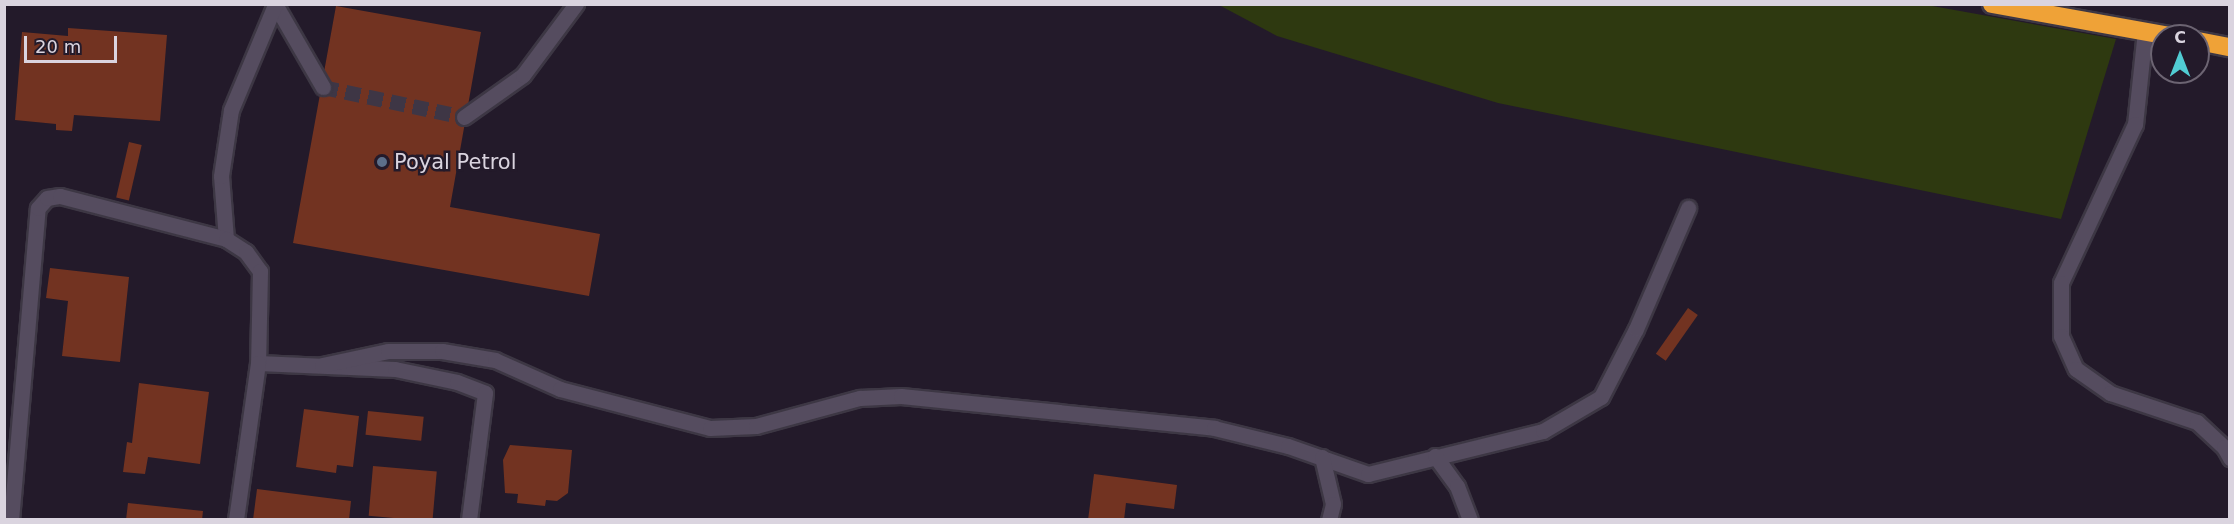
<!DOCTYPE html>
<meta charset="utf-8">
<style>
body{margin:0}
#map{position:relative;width:2234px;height:524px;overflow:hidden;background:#231a2a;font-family:"DejaVu Sans",sans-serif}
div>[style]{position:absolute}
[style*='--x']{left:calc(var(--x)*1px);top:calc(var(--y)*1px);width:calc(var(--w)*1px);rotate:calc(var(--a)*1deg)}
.green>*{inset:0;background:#2e3910}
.building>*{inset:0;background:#723321;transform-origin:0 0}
.minor-tunnel>*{height:15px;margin-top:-7.5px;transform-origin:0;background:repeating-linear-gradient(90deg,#3e3645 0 15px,transparent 0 23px)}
.roads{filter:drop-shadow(2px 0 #3d3744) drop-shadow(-2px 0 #3d3744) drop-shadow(0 2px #3d3744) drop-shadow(0 -2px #3d3744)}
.minor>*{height:15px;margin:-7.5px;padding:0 7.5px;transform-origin:7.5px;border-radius:7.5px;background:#554c5f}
.highway>*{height:18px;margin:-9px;padding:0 9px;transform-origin:9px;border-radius:9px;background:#efa237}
.dots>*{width:16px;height:16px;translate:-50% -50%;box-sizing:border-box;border:3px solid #231a2a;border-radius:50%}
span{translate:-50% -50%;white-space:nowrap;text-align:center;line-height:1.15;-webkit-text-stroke:5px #231a2a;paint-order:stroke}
.poi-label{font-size:21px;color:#dad4df}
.left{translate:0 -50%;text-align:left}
.frame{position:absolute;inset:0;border:6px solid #dad4df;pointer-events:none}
.north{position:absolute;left:2150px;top:24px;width:60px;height:60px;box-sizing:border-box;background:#231a2a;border:2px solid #6c6472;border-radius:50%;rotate:0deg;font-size:16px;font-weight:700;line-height:24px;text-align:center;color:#dad4df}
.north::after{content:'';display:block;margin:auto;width:21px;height:27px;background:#51ccd3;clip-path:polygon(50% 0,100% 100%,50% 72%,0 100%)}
.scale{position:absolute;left:24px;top:36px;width:93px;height:27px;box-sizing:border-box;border:3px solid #dad4df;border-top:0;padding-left:8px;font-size:18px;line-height:21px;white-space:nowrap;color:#dad4df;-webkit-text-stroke:4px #231a2a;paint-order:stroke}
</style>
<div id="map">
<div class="green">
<i style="clip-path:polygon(1921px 4px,2116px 39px,2061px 219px,1498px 103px,1277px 36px,1219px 5px)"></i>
</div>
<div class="building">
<i style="clip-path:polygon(336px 6px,481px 32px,450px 207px,600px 234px,589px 296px,293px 243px)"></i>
<i style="clip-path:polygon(68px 28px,167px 35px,160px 121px,74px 115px,72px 131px,56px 130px,56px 124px,15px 120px,22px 32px,68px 36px)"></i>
<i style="left:129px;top:142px;width:13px;height:57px;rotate:13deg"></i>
<i style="clip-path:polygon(50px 268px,129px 277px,120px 362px,62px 356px,68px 301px,46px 298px)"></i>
<i style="left:1688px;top:308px;width:12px;height:56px;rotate:35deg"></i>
<i style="clip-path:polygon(139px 383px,209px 392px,200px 464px,148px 457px,145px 474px,123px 472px,127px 442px,132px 443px)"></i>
<i style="clip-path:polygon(304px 409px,359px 416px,353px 467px,337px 465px,336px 473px,296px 467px)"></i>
<i style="left:368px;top:411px;width:56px;height:24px;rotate:6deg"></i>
<i style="clip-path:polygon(510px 445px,572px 450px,568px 493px,557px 501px,546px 500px,545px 506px,517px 503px,518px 494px,505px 493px,503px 460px)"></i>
<i style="left:373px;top:466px;width:64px;height:50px;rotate:5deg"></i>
<i style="clip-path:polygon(1094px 474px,1177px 485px,1174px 509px,1126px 503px,1124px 520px,1088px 520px)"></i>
<i style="clip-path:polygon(257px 489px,351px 501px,349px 520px,253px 520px)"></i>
<i style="clip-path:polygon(128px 503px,203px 511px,202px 520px,126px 520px)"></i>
</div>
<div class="minor-tunnel">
<i style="--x:323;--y:87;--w:144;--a:12"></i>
</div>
<div class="roads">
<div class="minor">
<i style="--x:275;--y:4;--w:96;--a:60"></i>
<i style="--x:2145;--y:31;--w:94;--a:96.1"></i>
<i style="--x:2135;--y:124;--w:175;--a:115"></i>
<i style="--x:2061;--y:283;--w:53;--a:90"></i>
<i style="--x:2061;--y:336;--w:36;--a:66"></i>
<i style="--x:2076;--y:369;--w:42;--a:35.2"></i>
<i style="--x:2110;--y:393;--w:92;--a:18.4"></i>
<i style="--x:2197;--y:422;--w:37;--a:43"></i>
<i style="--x:2224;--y:447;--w:13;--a:61"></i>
<i style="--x:464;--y:117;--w:72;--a:-35.4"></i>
<i style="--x:523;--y:75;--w:89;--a:-53.3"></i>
<i style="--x:226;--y:239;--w:63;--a:-94.5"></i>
<i style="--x:221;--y:176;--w:67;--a:-81.4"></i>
<i style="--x:231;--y:110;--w:114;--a:-67.3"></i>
<i style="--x:258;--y:363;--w:137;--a:2.5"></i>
<i style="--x:395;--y:369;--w:63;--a:11.8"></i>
<i style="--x:457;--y:382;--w:30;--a:21"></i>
<i style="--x:485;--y:393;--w:128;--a:97.2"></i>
<i style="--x:322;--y:365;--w:67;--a:-12"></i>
<i style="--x:388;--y:351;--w:54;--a:0"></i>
<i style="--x:442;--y:351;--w:54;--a:9.6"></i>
<i style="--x:495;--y:360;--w:71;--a:24"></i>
<i style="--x:560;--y:389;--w:155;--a:14.6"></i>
<i style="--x:710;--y:428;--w:46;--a:-2.5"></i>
<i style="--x:756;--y:426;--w:108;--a:-15.1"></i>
<i style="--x:860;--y:398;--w:41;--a:-2.8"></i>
<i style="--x:901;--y:396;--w:315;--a:5.8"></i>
<i style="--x:1214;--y:428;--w:76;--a:13.7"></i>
<i style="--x:1288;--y:446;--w:85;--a:19.3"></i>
<i style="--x:1368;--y:474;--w:180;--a:-13.8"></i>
<i style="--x:1543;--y:431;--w:67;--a:-30.4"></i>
<i style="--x:1601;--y:397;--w:76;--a:-62.8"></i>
<i style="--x:1636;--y:329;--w:132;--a:-66.7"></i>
<i style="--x:1435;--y:456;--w:37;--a:54"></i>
<i style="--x:1457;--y:486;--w:36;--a:69"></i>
<i style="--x:1322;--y:457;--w:48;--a:76.8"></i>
<i style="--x:1333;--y:504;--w:16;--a:104"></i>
<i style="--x:11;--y:520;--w:313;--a:-85.1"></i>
<i style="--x:38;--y:208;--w:13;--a:-48"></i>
<i style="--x:47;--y:198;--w:13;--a:-9"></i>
<i style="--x:60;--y:196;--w:171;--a:14.5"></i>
<i style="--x:226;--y:239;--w:24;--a:33"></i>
<i style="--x:246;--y:252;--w:24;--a:54"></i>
<i style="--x:260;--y:271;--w:92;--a:91.2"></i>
<i style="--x:258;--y:363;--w:159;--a:98"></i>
</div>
<div class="highway">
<i style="--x:1992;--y:4;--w:181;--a:10.2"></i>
<i style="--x:2198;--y:41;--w:33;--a:11"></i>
</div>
</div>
<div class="dots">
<i style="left:382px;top:162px;background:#5c6f8a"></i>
</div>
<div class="poi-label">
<span class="left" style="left:394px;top:162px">Poyal Petrol</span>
</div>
<div class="frame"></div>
<div class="north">С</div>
<div class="scale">20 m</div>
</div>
